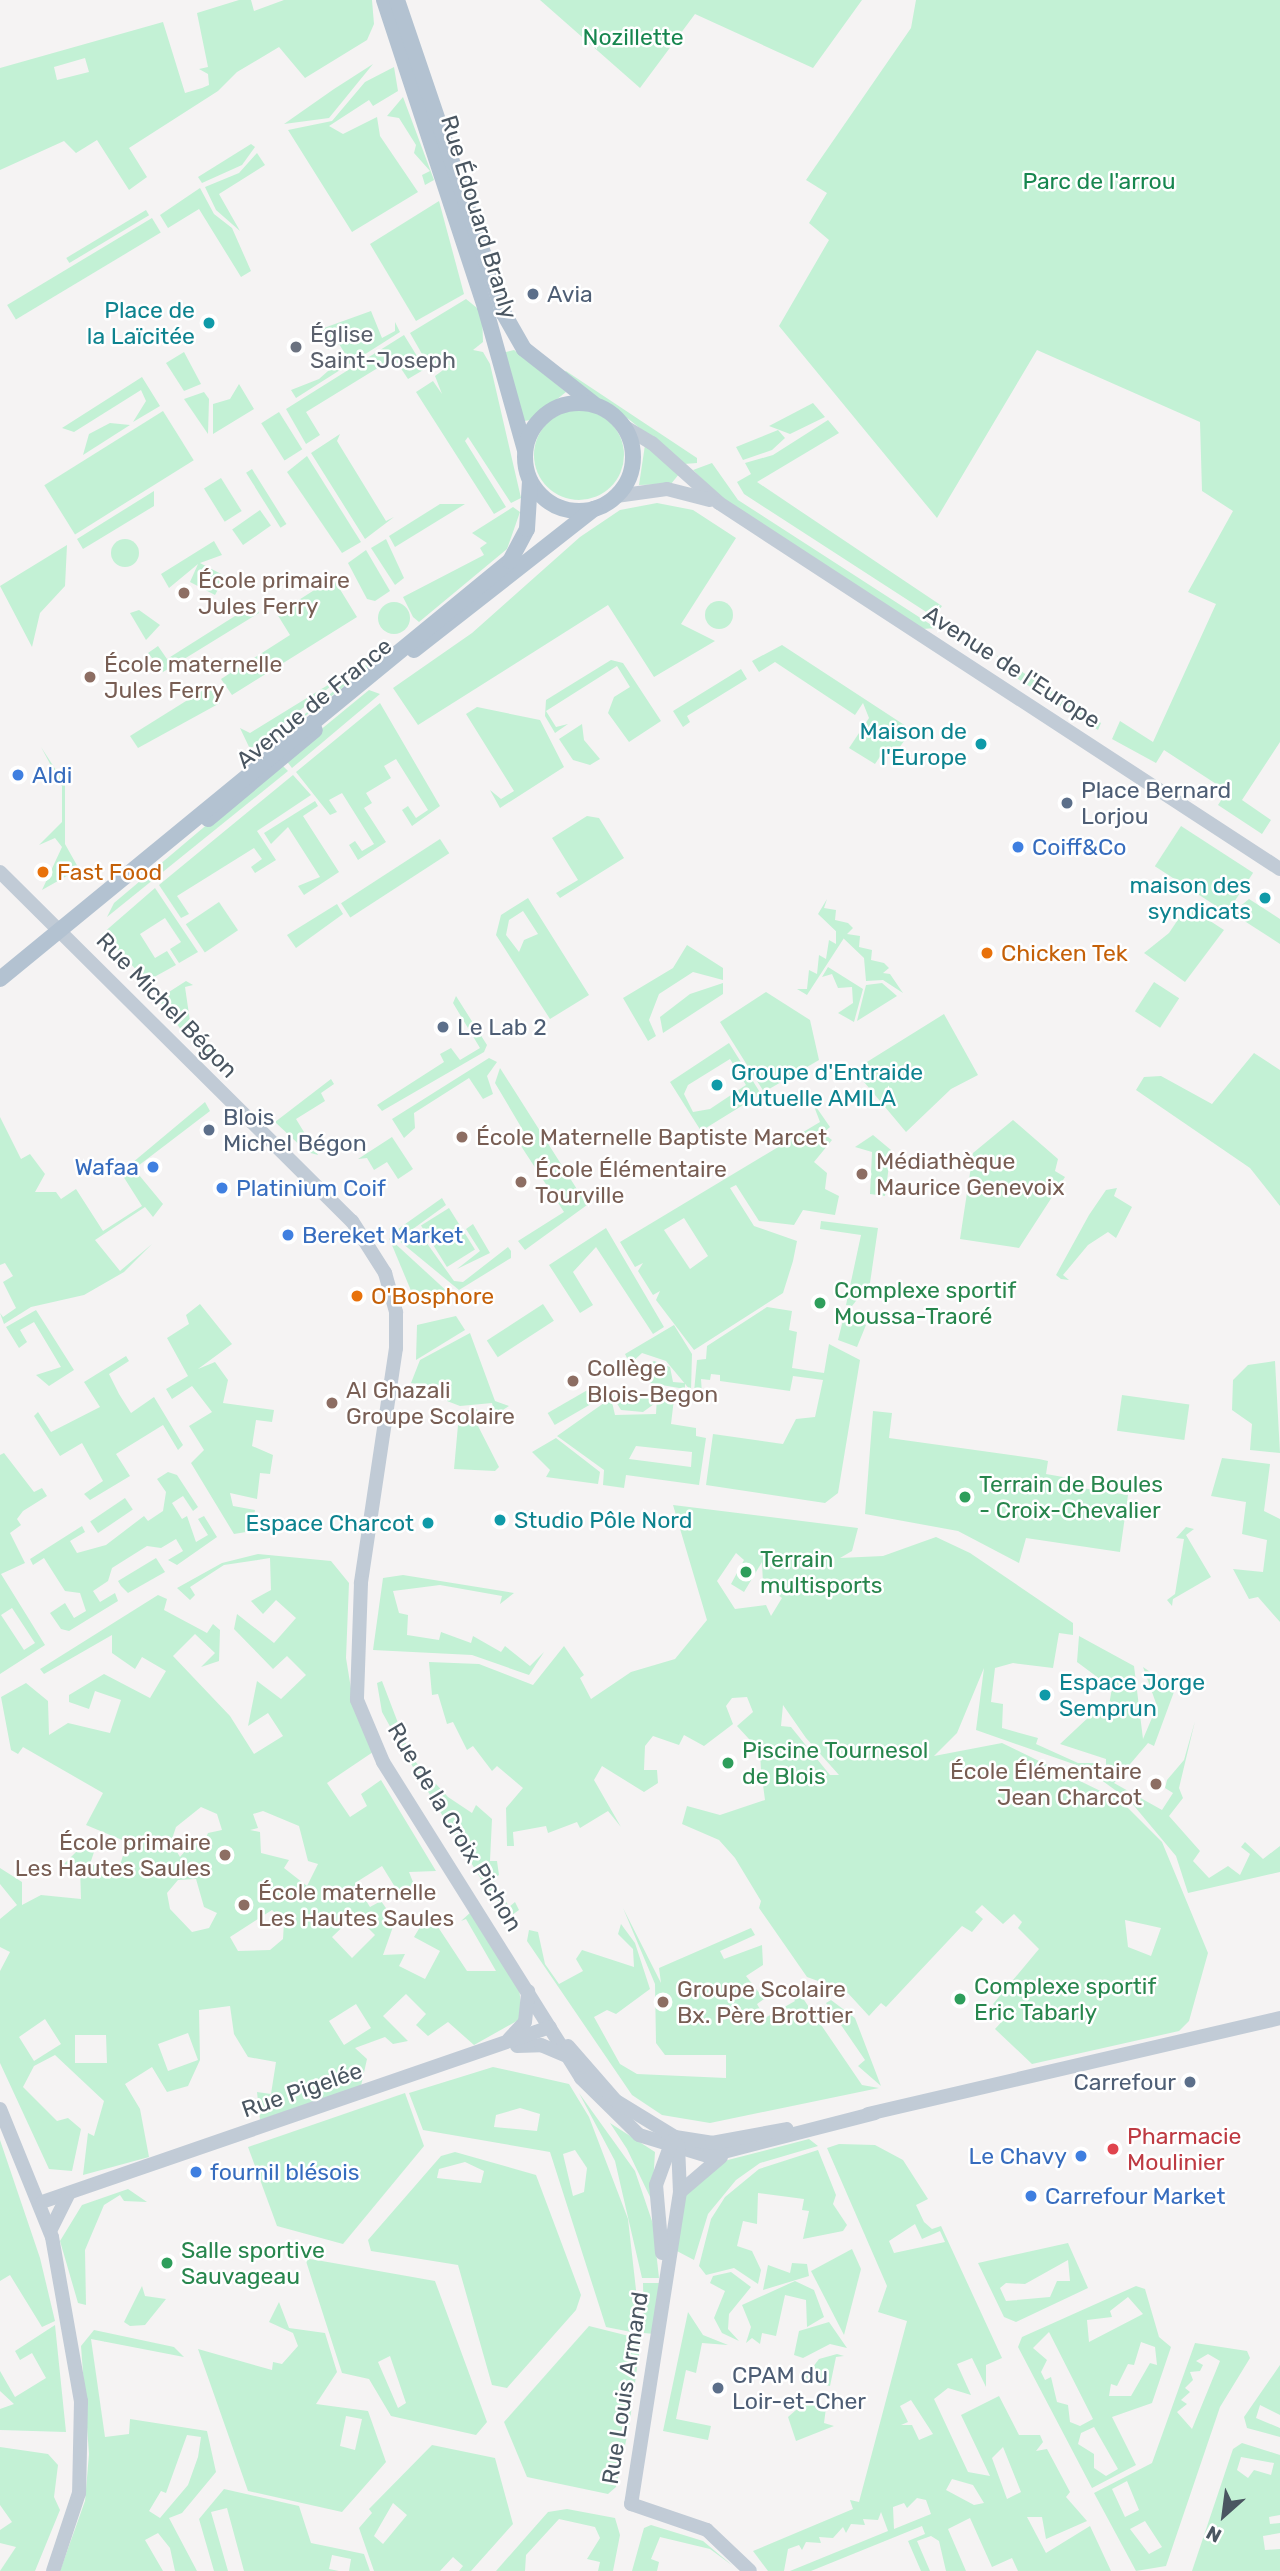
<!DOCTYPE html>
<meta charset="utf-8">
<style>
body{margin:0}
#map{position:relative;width:1280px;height:2571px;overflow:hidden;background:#f5f3f3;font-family:Rubik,sans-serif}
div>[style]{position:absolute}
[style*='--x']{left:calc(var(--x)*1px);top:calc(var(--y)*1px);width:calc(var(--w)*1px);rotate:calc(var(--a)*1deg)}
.green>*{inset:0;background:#c3f1d5;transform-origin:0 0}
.round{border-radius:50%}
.secondary>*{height:14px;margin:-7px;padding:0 7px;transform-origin:7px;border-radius:7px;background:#c1cbd6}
.primary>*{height:16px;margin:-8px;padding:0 8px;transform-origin:8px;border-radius:8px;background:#b3c2d1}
.primary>.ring{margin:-8px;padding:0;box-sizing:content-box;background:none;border:16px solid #b3c2d1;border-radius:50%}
.dots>*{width:19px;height:19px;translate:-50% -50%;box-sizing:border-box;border:4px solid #fff;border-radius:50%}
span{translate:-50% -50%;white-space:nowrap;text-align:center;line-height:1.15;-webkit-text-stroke:5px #fff;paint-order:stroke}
.park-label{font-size:23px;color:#17864f}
.street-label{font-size:23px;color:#4a5661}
.service-label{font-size:23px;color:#4e5e75}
.left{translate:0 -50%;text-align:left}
.right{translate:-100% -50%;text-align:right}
.culture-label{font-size:23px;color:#0d838f}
.worship-label{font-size:23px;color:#5b616d}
.education-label{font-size:23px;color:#785e54}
.shop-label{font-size:23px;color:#366cbe}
.food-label{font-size:23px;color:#c56008}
.leisure-label{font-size:23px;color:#27864d}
.health-label{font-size:23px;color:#be3a42}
.north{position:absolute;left:1189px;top:2480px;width:70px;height:70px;-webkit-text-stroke:5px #fff;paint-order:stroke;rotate:208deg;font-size:19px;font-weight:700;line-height:28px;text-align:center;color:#4a5661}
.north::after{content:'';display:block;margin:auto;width:24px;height:32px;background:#4a5661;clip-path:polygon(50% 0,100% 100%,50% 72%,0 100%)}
</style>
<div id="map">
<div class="green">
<i style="clip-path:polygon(evenodd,239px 0,251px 0,254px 11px,284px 0,372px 0,374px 24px,367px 40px,305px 78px,279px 47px,237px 72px,218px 91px,129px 148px,147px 177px,129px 190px,97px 140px,76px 153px,64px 141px,0 170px,0 68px,163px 22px,185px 93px,202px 88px,209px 85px,208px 74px,199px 69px,208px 67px,197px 13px,239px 0,85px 58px,89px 72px,57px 80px,54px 67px,85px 58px)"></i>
<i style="clip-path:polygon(540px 0,862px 0,813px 68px,695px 14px,640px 88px)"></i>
<i style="clip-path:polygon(916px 0,1280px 0,1280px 742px,1242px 800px,1271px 820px,1262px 834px,1218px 805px,1227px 791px,1164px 750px,1156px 763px,1112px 739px,1120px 721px,1153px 742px,1216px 604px,1188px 592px,1233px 511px,1202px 491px,1200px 422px,1037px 350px,937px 518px,779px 326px,829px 240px,809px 223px,827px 193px,806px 180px,911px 28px)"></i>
<i style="clip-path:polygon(373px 64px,329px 118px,284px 124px,334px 89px)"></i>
<i style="clip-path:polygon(394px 67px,398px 91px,373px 106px,369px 100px,329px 126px,343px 134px,377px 117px,380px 136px,418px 192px,352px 232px,288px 130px,332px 121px,365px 82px)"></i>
<i style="clip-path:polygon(403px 97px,434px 180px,425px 185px,422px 175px,430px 171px,414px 153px,416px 145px,399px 118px,387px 116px)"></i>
<i style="clip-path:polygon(251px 144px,255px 147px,242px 165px,202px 183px,198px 177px)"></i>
<i style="clip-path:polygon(257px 153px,265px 165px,219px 194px,240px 231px,216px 210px,205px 187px,239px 173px)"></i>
<i style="clip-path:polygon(200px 188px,214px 214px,232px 228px,251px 271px,241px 277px,199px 209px,168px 228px,160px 215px)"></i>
<i style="clip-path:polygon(439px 201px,464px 294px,416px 321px,370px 244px)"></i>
<i style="left:146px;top:210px;width:6px;height:93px;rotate:59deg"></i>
<i style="left:152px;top:218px;width:17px;height:169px;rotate:59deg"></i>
<i style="clip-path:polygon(466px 299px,482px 312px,483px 342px,473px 350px,483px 352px,490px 364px,521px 498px,511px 503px,468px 437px,465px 441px,506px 507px,494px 514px,416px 392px,433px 381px,442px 394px,435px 376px,450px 365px,430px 368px,410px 333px)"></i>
<i style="clip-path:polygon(371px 311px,382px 338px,395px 331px,395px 322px,400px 332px,296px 398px,291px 390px,319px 379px,346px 355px,339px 344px,328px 350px,321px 329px)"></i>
<i style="clip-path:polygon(404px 335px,425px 369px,408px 379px,394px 358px,306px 412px,320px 435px,306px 444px,286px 409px)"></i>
<i style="clip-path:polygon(514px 350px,566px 392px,531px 420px,524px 421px,502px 353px)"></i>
<i style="clip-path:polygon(184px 352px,201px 384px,184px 391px,166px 363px)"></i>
<i style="clip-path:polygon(566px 371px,697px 458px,697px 463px,684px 464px,610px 404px,582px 392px,561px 375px)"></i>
<i style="clip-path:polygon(142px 377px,160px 406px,133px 422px,146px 401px,141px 390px,74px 432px,62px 428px)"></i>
<i style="clip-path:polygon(239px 384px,254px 409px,213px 434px,213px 404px,230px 399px)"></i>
<i style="clip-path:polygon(204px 392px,209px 399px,208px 434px,184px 399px)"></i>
<i style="clip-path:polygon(813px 403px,825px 417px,790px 434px,769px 426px)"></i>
<i class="round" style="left:534px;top:410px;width:90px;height:90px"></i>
<i style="left:163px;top:411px;width:58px;height:140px;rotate:58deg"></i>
<i style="left:279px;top:412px;width:44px;height:21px;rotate:58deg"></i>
<i style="clip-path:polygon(828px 420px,839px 433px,757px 482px,942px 606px,934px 617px,744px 494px,737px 482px,751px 474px,745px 463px,773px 455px)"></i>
<i style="clip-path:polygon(110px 423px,130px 425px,83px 455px,89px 434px)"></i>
<i style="clip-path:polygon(778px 430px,785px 438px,772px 450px,743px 460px,736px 447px)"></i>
<i style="clip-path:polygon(340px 434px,337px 441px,386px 521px,394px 517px,365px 539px,311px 453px)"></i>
<i style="clip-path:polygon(645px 445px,679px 474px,671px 484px,639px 485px)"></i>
<i style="clip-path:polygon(307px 456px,361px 542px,342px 553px,287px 472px)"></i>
<i style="clip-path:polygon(712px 463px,738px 500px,936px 628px,923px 629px,723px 500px,693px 470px)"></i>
<i style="left:252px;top:469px;width:65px;height:7px;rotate:58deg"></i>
<i style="left:221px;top:478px;width:39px;height:20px;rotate:58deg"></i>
<i style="clip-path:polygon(154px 491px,154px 506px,83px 549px,77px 539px)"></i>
<i style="clip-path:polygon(657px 503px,693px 510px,736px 538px,681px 624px,715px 641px,654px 677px,608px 605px,418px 725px,393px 688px,472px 633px,580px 537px,620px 510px)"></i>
<i style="clip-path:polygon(440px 504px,465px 504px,395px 547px,389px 536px)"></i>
<i style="clip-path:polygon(513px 507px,520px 512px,507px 549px,419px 622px,413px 617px,403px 597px,484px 555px,480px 548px,487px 543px,472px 533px)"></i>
<i style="left:260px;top:510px;width:19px;height:34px;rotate:55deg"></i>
<i style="clip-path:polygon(386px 539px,404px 578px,395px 585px,371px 548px)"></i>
<i class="round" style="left:111px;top:539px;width:28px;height:28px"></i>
<i style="clip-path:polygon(214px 541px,222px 555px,200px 563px,225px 576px,215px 595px,190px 582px,198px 564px,169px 588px,161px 574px)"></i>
<i style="clip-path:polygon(67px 545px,65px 586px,40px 613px,32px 647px,0 586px)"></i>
<i style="clip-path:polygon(366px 550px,390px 591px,375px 601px,367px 599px,348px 563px)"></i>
<i style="clip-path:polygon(333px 578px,357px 617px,232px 695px,221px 679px,290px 635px,277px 614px)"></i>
<i class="round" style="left:705px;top:601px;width:28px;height:28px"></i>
<i class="round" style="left:378px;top:602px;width:32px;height:32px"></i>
<i style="clip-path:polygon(254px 604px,259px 613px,163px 672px,148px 653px,158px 646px,167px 659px)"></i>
<i style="clip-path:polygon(139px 610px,160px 625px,146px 640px,130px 613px)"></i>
<i style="clip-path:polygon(782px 645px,912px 730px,894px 755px,885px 749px,875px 764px,849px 748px,869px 718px,863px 703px,855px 715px,775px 662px,759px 672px,752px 661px)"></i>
<i style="clip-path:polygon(996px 655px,1101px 723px,1098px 730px,1018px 679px)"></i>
<i style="clip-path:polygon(375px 658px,378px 661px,255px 754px)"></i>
<i style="clip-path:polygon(611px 660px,623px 663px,661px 721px,629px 742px,608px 713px,614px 697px,630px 687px,617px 666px,546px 711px,556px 727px,568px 724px,555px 733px,545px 716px,546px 700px)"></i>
<i style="clip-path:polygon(354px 669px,353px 669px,250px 749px,240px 728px,250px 733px)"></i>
<i style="clip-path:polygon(741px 669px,747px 679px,687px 716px,690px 722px,683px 727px,673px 711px)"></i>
<i style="clip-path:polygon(210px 686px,220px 703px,138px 748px,130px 736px)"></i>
<i style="clip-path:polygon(369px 690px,380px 694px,292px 768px,285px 759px)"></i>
<i style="clip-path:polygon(380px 703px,440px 806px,412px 826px,402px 810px,408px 806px,416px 818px,428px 810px,396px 759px,384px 766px,391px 778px,366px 793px,372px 803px,364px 808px,386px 842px,358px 860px,349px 845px,355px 841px,362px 851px,374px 844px,342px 793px,329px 800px,337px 812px,330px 815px,296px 772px)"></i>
<i style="clip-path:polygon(477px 707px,540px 720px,564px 767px,500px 808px,490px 790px,501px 799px,514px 791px,466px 714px)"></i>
<i style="clip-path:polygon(582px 724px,584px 740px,600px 759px,590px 765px,573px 760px,559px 739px)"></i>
<i style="clip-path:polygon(41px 747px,65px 784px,65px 844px,79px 869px,42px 890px,62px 847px,55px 838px,39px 845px,62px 822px,62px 786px)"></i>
<i style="clip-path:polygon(280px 763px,288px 771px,107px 917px,114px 903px)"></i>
<i style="clip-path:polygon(293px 775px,311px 795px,257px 831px,276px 860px,255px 873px,251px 867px,262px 859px,254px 848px,177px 896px,189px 914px,181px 918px,159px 885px)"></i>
<i style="clip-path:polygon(315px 801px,318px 806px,303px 816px,339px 872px,304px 895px,298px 886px,320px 877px,288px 827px,271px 844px,264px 833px)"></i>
<i style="clip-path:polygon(587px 816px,599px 818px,624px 858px,560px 898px,556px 893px,578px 880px,552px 838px)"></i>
<i style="left:1181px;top:826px;width:86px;height:48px;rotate:33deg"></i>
<i style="left:440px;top:839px;width:17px;height:118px;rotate:57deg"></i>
<i style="clip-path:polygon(155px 888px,198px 952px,179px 963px,170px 949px,181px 942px,165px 918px,140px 934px,155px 958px,167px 951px,176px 965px,147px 981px,102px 934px)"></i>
<i style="clip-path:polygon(evenodd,528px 898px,589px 995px,550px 1019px,496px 935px,501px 915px,528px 898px,523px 911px,538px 934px,524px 940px,519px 952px,506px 935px,509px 920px,523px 911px)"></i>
<i style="clip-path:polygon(827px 899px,824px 908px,836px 910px,835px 920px,848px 923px,853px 928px,847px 934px,860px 936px,859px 947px,872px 950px,871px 960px,884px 963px,889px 968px,883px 973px,890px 974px,903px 993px,883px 980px,866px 981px,864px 958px,818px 914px)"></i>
<i style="clip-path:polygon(1249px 899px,1280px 919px,1280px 944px,1232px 913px)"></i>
<i style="left:219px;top:902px;width:34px;height:40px;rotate:56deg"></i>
<i style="clip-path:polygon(337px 904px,343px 914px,296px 948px,287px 935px)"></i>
<i style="clip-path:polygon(1187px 906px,1224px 930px,1185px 982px,1144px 953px,1169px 933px)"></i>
<i style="clip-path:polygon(836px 929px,844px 938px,807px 995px,797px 989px,807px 989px,809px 970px,817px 974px,819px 955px,826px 959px,829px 940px,836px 944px)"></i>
<i style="clip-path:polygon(687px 945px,723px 968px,723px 980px,693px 972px,659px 994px,649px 1020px,656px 1036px,648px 1041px,623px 998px,673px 968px)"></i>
<i style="clip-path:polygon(828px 967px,863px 989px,854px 1022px,838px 1013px,853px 1003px,852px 987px,838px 988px,832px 974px,822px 977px)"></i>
<i style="clip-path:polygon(186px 981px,193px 985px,185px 987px,191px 1028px,216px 1055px,205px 1054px,185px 1035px,158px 999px)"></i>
<i style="left:1154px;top:982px;width:30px;height:35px;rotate:33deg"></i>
<i style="clip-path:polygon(723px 983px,723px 994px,663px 1033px,660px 1017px,690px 994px)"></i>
<i style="clip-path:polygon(882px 983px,897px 996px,857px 1021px,866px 985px)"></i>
<i style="clip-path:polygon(766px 992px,810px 1020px,819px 1060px,764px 1092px,720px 1022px)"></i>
<i style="clip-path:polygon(456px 996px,487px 1045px,484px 1052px,382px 1111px,377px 1105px,444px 1062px,440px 1054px,451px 1048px,460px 1060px,480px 1048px,453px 1003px)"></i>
<i style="clip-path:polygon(944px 1014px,978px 1075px,951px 1089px,906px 1132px,854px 1070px)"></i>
<i style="clip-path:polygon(evenodd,729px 1043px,761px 1094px,701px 1131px,670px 1082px,729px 1043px,730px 1059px,746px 1085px,710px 1109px,693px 1112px,684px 1094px,688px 1085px,730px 1059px)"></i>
<i style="clip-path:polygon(1254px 1053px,1280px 1070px,1280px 1206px,1250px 1168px,1136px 1090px,1144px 1077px,1161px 1076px,1212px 1104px)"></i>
<i style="clip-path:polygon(489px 1058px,497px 1062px,487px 1076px,493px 1094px,483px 1099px,469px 1078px,414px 1113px,415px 1128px,404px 1138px,392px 1119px)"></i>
<i style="clip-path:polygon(500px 1068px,587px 1205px,525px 1250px,518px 1241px,564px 1212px,521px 1146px,524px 1132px,495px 1083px)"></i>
<i style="clip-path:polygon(331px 1079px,334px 1084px,321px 1093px,325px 1101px,296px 1119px,318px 1155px,307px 1152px,275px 1122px)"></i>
<i style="clip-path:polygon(evenodd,812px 1101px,830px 1127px,823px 1133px,832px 1140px,814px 1162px,827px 1173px,825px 1189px,839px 1196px,835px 1215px,803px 1210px,794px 1225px,759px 1221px,736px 1185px,730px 1188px,754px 1226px,797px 1241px,793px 1261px,783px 1293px,694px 1350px,656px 1300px,660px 1291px,653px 1295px,638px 1271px,643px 1263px,635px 1267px,620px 1242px,820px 1122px,812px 1101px,684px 1218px,708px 1256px,690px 1269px,664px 1230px,684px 1218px)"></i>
<i style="clip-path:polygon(205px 1102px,210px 1111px,134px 1169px,163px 1204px,153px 1217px,145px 1207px,95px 1240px,120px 1271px,152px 1244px,124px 1272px,84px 1295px,31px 1307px,4px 1324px,0 1313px,3px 1317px,16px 1308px,3px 1282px,13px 1276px,5px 1263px,0 1265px,0 1117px,21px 1159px,30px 1154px,45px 1174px,35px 1192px,56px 1192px,61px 1199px,76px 1189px,103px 1231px,142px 1206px,123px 1176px,126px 1168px)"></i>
<i style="clip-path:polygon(1013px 1120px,1058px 1159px,1055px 1171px,1065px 1177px,1019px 1248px,960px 1239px,973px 1153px)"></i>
<i style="clip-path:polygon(873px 1135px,891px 1150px,885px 1196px,870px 1194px,872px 1152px,855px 1147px)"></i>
<i style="clip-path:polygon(392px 1137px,413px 1169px,398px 1179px,387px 1162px,374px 1170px,367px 1158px,358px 1159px)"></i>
<i style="clip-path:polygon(1117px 1188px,1114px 1196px,1132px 1207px,1116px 1238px,1108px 1232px,1088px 1245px,1063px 1275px,1069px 1280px,1061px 1279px,1056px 1275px,1089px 1215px,1106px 1190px)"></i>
<i style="clip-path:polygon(442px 1198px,446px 1205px,406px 1234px,412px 1243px,421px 1235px,454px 1281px,463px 1282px,508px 1247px,511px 1251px,511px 1258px,459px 1290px,391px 1234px)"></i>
<i style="left:449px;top:1208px;width:49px;height:33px;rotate:58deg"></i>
<i style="clip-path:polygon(821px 1221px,878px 1228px,870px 1283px,852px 1306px,846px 1305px,861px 1235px,820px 1229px)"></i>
<i style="clip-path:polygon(473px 1224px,490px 1253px,457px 1269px,480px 1251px,466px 1229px)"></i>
<i style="clip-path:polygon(606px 1228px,664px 1327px,653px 1334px,596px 1247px,573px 1272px,593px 1305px,580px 1313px,549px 1265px)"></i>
<i style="clip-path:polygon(389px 1238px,450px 1294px,425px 1300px,412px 1293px)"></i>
<i style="clip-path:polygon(200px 1304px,232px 1344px,198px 1369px,215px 1362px,228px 1380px,223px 1403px,274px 1410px,272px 1422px,256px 1420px,252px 1446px,273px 1455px,270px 1474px,260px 1473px,257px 1499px,230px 1493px,233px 1506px,255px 1510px,252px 1531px,234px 1534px,191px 1463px,204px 1450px,189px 1426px,212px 1412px,192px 1386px,172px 1399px,166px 1389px,188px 1376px,167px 1338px,189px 1324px,186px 1315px)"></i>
<i style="left:543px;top:1304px;width:20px;height:67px;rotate:57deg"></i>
<i style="clip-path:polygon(767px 1307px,792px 1311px,789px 1330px,797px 1332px,792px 1368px,824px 1373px,829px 1344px,860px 1360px,838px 1493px,825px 1503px,706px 1485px,713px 1434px,783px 1444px,796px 1419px,815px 1417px,823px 1380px,793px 1376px,790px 1391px,720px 1381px,720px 1375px,711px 1374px,710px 1380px,701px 1379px,702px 1394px,694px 1392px,697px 1360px,706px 1359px,707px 1346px)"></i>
<i style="clip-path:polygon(36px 1310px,74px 1370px,49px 1386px,36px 1375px,61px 1367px,34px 1322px,20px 1330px,27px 1342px,19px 1348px,6px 1327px)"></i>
<i style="clip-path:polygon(845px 1312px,866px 1325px,857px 1347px,838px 1340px)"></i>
<i style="clip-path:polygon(456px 1316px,465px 1330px,416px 1360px,417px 1325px)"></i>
<i style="clip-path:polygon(674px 1325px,692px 1354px,691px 1391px,666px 1361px,642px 1353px,630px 1364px,625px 1354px)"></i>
<i style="clip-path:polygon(470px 1333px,495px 1401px,509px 1406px,495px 1415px,492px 1403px,460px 1406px,447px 1401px,448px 1388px,411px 1383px,420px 1360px)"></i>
<i style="clip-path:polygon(126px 1356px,129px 1361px,109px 1374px,119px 1394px,131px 1413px,154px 1397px,183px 1445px,178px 1450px,163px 1425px,116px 1454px,130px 1476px,90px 1500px,84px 1494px,103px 1481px,82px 1443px,60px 1456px,34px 1416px,38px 1412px,51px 1432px,100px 1407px,84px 1382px)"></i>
<i style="clip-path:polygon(654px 1361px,670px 1367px,673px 1382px,685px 1383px,685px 1389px,650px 1383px,645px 1366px)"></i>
<i style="clip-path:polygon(1275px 1361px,1280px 1453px,1250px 1450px,1252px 1424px,1232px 1410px,1233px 1380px,1248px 1365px)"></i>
<i style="left:591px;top:1388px;width:14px;height:50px;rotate:60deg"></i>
<i style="clip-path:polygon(624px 1390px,655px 1396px,654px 1404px,643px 1412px,621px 1410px,613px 1397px)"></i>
<i style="left:1122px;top:1395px;width:68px;height:36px;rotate:8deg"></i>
<i style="clip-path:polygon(evenodd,657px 1396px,674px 1399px,671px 1424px,696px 1428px,696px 1436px,706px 1438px,699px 1485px,626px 1475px,624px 1488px,603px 1485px,604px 1470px,557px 1436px,611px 1398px,615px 1415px,656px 1414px,657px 1396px,636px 1446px,692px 1452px,691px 1467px,629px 1459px,636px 1446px)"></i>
<i style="clip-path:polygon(474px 1408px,491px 1417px,478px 1426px,499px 1467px,495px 1471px,454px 1469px,459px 1414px)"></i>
<i style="clip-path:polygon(873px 1411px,892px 1413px,889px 1438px,1039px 1459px,1048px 1461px,1046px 1474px,1069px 1478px,1069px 1486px,1128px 1495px,1120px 1552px,1026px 1538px,1019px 1563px,958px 1531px,865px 1514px)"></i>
<i style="clip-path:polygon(556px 1438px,600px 1472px,598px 1484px,546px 1477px,550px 1470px,532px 1452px)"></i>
<i style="clip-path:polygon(evenodd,4px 1453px,34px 1492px,42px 1488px,47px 1496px,23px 1511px,17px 1519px,21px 1525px,10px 1533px,25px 1563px,1px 1574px,45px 1645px,0 1674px,0 1455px,4px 1453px,12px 1608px,35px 1643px,24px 1650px,1px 1615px,12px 1608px)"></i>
<i style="clip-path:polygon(1222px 1458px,1270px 1464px,1264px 1511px,1280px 1519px,1280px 1622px,1258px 1597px,1249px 1599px,1233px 1569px,1263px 1572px,1267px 1540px,1242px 1534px,1246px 1502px,1211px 1496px)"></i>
<i style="clip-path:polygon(168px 1472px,177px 1475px,198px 1507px,193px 1511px,183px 1496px,172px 1503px,182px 1519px,187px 1516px,196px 1542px,208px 1535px,198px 1519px,204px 1516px,217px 1537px,177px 1565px,168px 1560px,183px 1551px,176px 1539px,161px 1548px,147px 1546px,112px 1568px,108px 1581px,93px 1591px,100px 1602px,115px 1593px,118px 1601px,69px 1631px,61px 1629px,50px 1613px,65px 1603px,74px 1618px,86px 1611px,80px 1593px,65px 1591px,44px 1558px,33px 1565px,30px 1559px,82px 1526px,85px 1532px,70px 1541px,77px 1553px,106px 1545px,144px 1516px,148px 1521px,163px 1511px,166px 1492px,157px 1479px)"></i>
<i style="left:125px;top:1498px;width:14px;height:42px;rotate:56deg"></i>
<i style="clip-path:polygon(evenodd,673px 1505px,858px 1528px,852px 1551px,840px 1558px,883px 1556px,936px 1537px,970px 1553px,1073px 1623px,1073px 1635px,1059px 1633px,1053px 1668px,1013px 1663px,995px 1668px,991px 1702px,1003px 1704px,1002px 1728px,1038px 1738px,1036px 1744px,1078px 1763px,1094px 1763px,1094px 1773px,1106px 1769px,1106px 1759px,1060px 1744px,1092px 1714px,1108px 1711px,1112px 1688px,1077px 1662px,1079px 1636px,1134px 1666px,1143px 1739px,1157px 1706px,1143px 1667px,1175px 1689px,1154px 1746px,1148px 1743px,1114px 1783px,1162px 1810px,1173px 1793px,1165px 1788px,1167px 1780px,1184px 1760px,1195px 1721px,1179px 1788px,1183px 1798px,1169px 1816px,1200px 1851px,1193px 1861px,1209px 1878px,1228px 1866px,1240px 1875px,1250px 1854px,1241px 1847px,1245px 1842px,1263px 1859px,1280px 1846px,1280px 1872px,1188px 1893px,1176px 1856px,1130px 1801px,1085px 1768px,976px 1730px,984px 1668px,957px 1733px,934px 1756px,1002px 1743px,1121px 1801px,1162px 1842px,1208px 1953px,1189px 2021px,1179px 2031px,1032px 2064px,995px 2029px,1006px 2017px,993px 2004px,1039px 1949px,1018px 1928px,1022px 1922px,1014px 1914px,1003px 1924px,982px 1905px,975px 1912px,983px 1919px,972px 1932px,962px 1926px,886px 2007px,881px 2003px,869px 2016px,846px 1991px,807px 1977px,759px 1908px,761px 1901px,735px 1858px,719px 1840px,682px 1824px,687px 1806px,720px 1815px,765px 1800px,763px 1785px,754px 1776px,761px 1770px,760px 1751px,737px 1726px,753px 1712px,747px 1697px,732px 1698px,726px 1706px,733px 1724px,704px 1746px,684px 1735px,679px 1745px,653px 1736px,645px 1746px,644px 1770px,657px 1770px,658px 1783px,644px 1792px,602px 1766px,594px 1780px,621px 1827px,608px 1811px,580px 1828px,577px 1822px,548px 1833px,546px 1826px,513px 1832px,514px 1846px,507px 1846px,506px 1808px,523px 1788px,497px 1766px,492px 1771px,473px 1746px,467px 1750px,453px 1722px,447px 1724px,438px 1694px,432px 1695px,429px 1662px,479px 1664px,533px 1685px,564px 1646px,584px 1675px,580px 1678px,591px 1699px,631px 1672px,675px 1659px,707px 1620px,673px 1505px,736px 1553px,744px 1560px,731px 1584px,744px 1592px,762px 1562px,763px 1584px,782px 1598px,771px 1616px,766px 1605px,735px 1609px,717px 1581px,736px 1553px,673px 1505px,783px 1705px,806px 1738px,839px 1775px,830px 1775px,791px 1727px,781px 1726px,783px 1705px,673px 1505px,1125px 1920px,1161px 1928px,1151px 1956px,1128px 1947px,1125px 1920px)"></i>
<i style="clip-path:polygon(1186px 1527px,1194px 1529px,1186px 1535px,1211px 1577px,1173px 1599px,1172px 1606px,1167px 1600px,1175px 1594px,1184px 1539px,1176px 1538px)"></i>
<i style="clip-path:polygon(evenodd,258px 1554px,331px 1561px,349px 1583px,346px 1658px,354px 1707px,373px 1752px,327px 1783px,350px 1817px,367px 1806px,361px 1794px,381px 1780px,436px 1871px,409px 1872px,413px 1882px,403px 1900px,382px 1866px,355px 1883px,370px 1907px,381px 1901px,395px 1921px,383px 1955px,405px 1954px,399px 1966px,425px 1979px,440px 1951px,414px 1937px,420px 1927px,438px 1927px,467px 1971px,496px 1971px,466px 1919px,461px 1921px,471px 1912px,519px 1986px,522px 2018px,474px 2045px,448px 2022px,428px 2036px,416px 2025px,426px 2014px,406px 1994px,383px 2016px,408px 2041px,393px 2044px,385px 2037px,355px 2048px,367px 2059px,361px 2086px,260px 2120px,257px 2092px,271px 2094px,276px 2062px,248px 2057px,234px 2034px,230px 2006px,199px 2010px,200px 2060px,188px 2086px,167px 2092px,152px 2067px,125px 2084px,140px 2109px,149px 2157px,83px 2175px,88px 2133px,94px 2136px,104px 2101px,55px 2055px,34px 2066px,23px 2087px,57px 2121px,68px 2118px,81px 2129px,72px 2171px,49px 2169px,0 2063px,0 1971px,10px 1952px,0 1947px,0 1919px,17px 1905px,0 1884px,0 1868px,22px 1882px,22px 1905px,41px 1895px,81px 1899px,80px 1867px,61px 1867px,80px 1848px,94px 1852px,90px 1864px,118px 1872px,127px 1842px,86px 1825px,103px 1793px,23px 1747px,18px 1754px,11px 1750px,1px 1697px,26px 1683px,48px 1701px,49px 1735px,68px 1723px,110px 1733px,121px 1700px,95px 1691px,89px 1709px,69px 1702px,69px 1695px,104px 1674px,150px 1698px,166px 1671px,142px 1657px,135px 1669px,112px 1653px,112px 1635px,44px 1674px,40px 1669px,158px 1595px,167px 1599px,164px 1610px,207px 1633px,213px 1624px,220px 1630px,219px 1661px,201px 1667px,215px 1653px,195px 1634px,173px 1656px,230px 1716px,254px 1754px,283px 1736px,268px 1713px,248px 1726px,257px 1681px,281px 1699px,306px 1675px,287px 1656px,273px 1669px,234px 1629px,237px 1614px,274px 1643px,296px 1618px,276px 1600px,263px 1614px,251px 1601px,271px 1590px,270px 1558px,224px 1565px,190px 1587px,195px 1595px,190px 1600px,177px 1588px,222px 1563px,258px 1554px,201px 1807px,217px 1814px,222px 1830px,208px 1833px,203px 1844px,192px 1843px,180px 1857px,171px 1842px,176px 1827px,201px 1807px,258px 1554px,263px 1811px,299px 1826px,308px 1861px,318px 1864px,307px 1886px,284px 1868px,289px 1860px,261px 1853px,260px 1832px,250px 1830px,258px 1828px,253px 1814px,263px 1811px,258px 1554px,196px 1879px,204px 1907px,217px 1913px,209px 1928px,192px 1932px,170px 1909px,167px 1893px,178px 1880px,196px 1879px,258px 1554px,272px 1910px,284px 1922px,283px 1939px,270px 1950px,238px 1951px,230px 1937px,272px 1910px,258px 1554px,355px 1915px,375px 1935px,352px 1958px,332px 1937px,355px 1915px,258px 1554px,356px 2004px,371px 2028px,344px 2045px,329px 2021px,356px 2004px,258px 1554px,45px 2019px,61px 2044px,34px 2061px,19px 2037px,45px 2019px,258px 1554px,188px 2033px,198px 2060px,168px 2071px,158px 2044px,188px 2033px,258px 1554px,75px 2035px,106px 2035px,107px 2063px,75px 2063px,75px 2035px)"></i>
<i style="clip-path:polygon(156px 1558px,165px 1572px,128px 1593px,121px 1586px,118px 1581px)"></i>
<i style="clip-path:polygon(403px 1575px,514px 1593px,500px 1604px,502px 1596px,440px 1585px,393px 1591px,399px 1613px,408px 1615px,407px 1635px,439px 1640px,441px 1632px,471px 1643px,473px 1636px,501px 1652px,505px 1646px,530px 1666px,544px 1652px,529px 1675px,472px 1655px,373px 1650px,383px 1578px)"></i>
<i style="clip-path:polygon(382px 1681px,411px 1757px,448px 1797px,472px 1813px,476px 1805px,492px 1819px,490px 1861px,497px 1861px,499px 1875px,493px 1879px,509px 1907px,515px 1902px,519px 1910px,512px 1915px,487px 1889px,407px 1757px,382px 1712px,377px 1683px)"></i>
<i style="clip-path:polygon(623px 1908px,661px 1983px,659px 1968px,751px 1928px,755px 1935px,720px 1951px,724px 1959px,762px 1945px,763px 1965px,746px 1976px,764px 1999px,757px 2004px,765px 2018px,795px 2001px,789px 1992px,798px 1991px,862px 2085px,879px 2088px,710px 2123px,662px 2115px,632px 2095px,527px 1941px,529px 1930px,538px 1932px,545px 1964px,559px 1984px,583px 1971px,576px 1959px,582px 1950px,634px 1967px,633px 1949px,618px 1934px,621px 1924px,635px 1943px,650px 1989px,616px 2014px,607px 2010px,594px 2017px,620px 2064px,637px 2074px,726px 2078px,726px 2055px,665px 2055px,656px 2043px,655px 1984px)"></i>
<i style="clip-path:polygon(831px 2000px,855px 2018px,881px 2086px,858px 2066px,865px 2060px,826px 2003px)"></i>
<i style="clip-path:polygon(evenodd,493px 2067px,569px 2084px,589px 2117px,628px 2219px,641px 2334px,606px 2327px,550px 2152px,423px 2130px,409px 2093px,493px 2067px,520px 2108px,540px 2114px,537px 2131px,494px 2127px,496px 2115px,520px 2108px,493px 2067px,575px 2150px,587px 2168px,584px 2192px,573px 2196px,563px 2154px,575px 2150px)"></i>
<i style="clip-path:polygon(405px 2093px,424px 2146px,343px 2244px,277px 2226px,248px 2147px)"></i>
<i style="clip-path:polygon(579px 2093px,635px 2171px,653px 2224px,659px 2278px,642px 2278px,615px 2161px)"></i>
<i style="clip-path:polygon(610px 2123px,655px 2152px,652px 2201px,627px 2149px)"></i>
<i style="clip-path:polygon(809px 2139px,818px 2146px,760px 2163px,736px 2180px,708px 2214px,694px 2260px,675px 2250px,686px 2195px,724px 2161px)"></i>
<i style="clip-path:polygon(0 2140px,40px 2258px,55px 2321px,42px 2327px,10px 2275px,0 2281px)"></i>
<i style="clip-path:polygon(evenodd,839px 2144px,875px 2145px,903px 2160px,928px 2199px,916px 2205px,924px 2222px,932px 2229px,941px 2226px,1002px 2358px,986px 2365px,986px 2387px,972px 2358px,957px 2364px,971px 2395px,948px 2388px,934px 2399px,968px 2472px,990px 2476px,961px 2415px,999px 2396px,1019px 2435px,1040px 2435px,1043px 2442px,1036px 2451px,1047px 2449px,1070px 2492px,1066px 2497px,1087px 2521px,1046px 2539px,1042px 2517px,1027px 2517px,1046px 2553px,1090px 2526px,1111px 2571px,1018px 2571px,1012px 2558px,992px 2567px,970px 2518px,948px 2529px,966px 2571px,946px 2571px,939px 2541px,931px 2536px,917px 2541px,930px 2571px,921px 2571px,908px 2541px,925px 2534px,922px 2526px,811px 2571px,790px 2571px,888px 2531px,881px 2512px,878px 2520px,863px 2519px,865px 2525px,851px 2524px,846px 2533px,843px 2527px,833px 2538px,819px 2537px,821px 2543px,806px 2542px,802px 2550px,799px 2545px,788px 2549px,784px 2571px,768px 2571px,753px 2551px,853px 2509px,850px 2500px,859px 2502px,907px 2321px,878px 2312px,887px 2286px,827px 2148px,839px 2144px,915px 2224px,922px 2239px,940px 2231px,945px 2242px,894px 2253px,889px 2241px,915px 2224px,839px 2144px,911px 2400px,933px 2434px,919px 2440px,912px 2425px,901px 2425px,908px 2422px,900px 2406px,911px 2400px,839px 2144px,1003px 2447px,1021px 2492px,1007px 2499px,992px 2458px,1003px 2447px,839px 2144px,952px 2479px,973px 2485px,984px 2503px,974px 2505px,946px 2490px,952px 2479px,839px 2144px,917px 2498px,926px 2500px,931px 2514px,894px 2529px,893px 2507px,904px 2503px,907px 2508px,917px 2498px)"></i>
<i style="clip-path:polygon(818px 2150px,836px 2195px,833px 2204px,847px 2225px,843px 2231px,803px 2239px,809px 2211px,802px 2210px,804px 2199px,758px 2193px,757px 2224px,743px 2221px,737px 2246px,752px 2251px,761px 2270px,758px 2284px,734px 2268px,706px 2275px,699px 2266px,711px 2219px,725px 2197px,759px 2169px)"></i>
<i style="clip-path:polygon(evenodd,455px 2152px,536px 2175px,581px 2295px,576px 2310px,507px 2388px,492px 2385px,458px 2265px,371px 2251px,368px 2240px,441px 2156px,455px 2152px,465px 2162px,484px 2171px,481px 2183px,437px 2178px,439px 2169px,465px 2162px)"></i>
<i style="clip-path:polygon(128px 2189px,147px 2202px,124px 2201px,120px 2195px,104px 2205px,85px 2250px,86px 2305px,78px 2303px,60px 2241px,82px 2205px)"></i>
<i style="clip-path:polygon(evenodd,1068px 2243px,1088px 2288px,1016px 2322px,1004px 2317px,978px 2263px,1068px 2243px,1068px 2260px,1070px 2281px,1057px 2281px,1050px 2297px,1006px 2301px,1000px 2288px,1006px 2283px,1025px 2284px,1068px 2260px)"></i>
<i style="clip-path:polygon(852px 2249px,861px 2269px,844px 2335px,811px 2271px)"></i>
<i style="clip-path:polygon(evenodd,305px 2258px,435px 2281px,487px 2422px,476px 2435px,391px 2416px,369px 2379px,342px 2373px,305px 2258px,390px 2356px,406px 2403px,398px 2408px,378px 2362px,390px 2356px)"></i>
<i style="clip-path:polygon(792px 2263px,807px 2264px,809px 2276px,763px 2290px,768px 2265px,790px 2273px)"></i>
<i style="clip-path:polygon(731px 2272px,751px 2287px,729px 2314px,728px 2329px,739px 2341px,722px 2333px,714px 2318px,725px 2291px,710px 2283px,713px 2276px)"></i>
<i style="clip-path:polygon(795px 2281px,814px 2290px,824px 2317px,807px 2327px,806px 2300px,785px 2295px,776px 2336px,762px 2333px,760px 2344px,752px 2338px,746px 2343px,751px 2327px,742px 2305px)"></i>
<i style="clip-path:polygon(643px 2283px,659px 2283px,654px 2334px,644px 2333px)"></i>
<i style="clip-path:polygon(142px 2286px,145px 2296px,166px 2299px,145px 2325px,130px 2326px,124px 2322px)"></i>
<i style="clip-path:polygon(evenodd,1136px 2286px,1145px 2289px,1159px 2337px,1171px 2347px,1152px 2403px,1112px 2417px,1136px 2465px,1092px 2488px,1018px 2347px,1022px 2337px,1136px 2286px,1128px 2297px,1143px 2314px,1089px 2342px,1087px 2320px,1112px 2317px,1110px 2311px,1128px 2297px,1136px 2286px,1049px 2332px,1093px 2419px,1080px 2426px,1070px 2422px,1068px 2405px,1057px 2402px,1051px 2377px,1045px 2380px,1041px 2372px,1047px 2360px,1033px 2348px,1049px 2332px,1136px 2286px,1141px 2342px,1155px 2347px,1157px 2365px,1150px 2363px,1131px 2396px,1109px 2396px,1111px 2384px,1117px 2386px,1128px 2364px,1134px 2365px,1141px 2342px,1136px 2286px,1094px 2427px,1118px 2469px,1106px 2476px,1094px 2468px,1094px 2454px,1078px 2444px,1081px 2433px,1094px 2427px)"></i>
<i style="clip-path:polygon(evenodd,279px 2302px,289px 2328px,325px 2333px,337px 2372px,316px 2404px,368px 2411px,386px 2462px,342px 2512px,248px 2491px,198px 2349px,272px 2370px,273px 2362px,282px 2364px,298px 2346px,293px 2333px,269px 2322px,279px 2302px,346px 2416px,362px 2419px,355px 2450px,340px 2446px,346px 2416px)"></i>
<i style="clip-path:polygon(688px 2312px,703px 2335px,728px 2345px,702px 2343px,696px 2373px,686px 2370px,676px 2419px,711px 2426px,708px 2440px,663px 2431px)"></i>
<i style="clip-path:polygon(829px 2322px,847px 2348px,830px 2344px,803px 2358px,794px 2355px,799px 2331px)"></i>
<i style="clip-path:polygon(55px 2325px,66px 2432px,0 2430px,0 2409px,14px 2404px,0 2391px,0 2371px,15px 2397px,46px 2378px,32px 2353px,20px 2360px,15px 2351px)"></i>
<i style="clip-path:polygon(589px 2326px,641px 2339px,629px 2427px,616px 2487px,608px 2494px,527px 2477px,504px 2422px)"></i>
<i style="clip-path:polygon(evenodd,94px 2330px,174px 2347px,184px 2357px,91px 2339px,105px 2437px,129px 2434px,130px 2419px,207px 2431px,216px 2472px,182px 2513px,169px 2518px,197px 2571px,175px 2571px,170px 2548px,158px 2533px,145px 2540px,163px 2571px,60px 2571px,85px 2501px,89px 2454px,81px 2346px,94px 2330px,187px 2435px,201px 2437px,198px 2457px,188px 2485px,160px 2518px,149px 2511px,161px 2491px,166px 2493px,187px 2435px)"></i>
<i style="clip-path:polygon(evenodd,1195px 2343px,1247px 2351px,1250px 2358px,1220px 2407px,1166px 2566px,1136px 2571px,1094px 2493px,1152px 2463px,1195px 2343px,1208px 2354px,1220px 2361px,1192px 2429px,1177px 2412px,1187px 2404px,1181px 2400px,1190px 2392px,1185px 2388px,1193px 2380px,1190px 2372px,1200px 2371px,1203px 2365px,1196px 2361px,1208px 2354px,1195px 2343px,1127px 2481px,1139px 2510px,1125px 2517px,1112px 2489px,1127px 2481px,1195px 2343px,1145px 2521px,1162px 2547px,1149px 2554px,1130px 2529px,1145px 2521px)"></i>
<i style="clip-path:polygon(837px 2354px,844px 2356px,836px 2357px,830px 2386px,803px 2380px,819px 2359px)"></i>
<i style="clip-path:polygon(1280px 2365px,1280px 2415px,1260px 2405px,1256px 2418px,1280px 2428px,1280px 2437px,1247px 2428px,1244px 2417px)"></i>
<i style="clip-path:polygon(804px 2403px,826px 2408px,824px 2423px,834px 2426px,796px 2441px,788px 2417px)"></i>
<i style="clip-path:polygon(evenodd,1242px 2443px,1280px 2455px,1280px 2515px,1269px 2517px,1270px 2524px,1280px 2523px,1280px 2533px,1263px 2536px,1265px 2550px,1280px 2549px,1280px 2571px,1192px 2571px,1233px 2449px,1242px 2443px,1241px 2457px,1274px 2463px,1271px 2475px,1254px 2470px,1248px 2478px,1237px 2470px,1241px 2457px)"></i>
<i style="clip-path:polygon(evenodd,432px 2445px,495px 2458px,513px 2524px,471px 2571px,459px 2571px,463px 2566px,453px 2557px,440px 2571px,374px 2571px,359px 2528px,372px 2513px,369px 2509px,432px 2445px,393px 2503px,407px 2515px,383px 2544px,374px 2536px,393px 2503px)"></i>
<i style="clip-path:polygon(0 2447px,48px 2454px,58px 2465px,54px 2497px,60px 2510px,35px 2571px,0 2571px,16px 2547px,0 2543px,0 2530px,12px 2522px,0 2505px)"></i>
<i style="clip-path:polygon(224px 2489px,299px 2506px,311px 2543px,364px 2554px,370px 2571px,349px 2571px,351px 2559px,332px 2555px,329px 2569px,339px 2571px,244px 2571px,227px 2508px,211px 2512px,228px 2571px,214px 2571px,199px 2519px)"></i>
<i style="clip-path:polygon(567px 2509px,615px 2518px,620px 2535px,613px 2571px,598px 2571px,600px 2562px,587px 2559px,600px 2538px,595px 2527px,559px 2519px,526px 2555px,525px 2571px,496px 2571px,548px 2512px)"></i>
<i style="clip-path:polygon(651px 2525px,703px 2541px,733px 2566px,710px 2549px,660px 2537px,651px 2559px,659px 2562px,657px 2571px,632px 2571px,644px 2528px)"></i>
</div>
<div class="secondary">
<i style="--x:625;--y:427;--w:31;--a:31"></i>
<i style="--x:652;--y:443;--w:90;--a:41.8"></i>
<i style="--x:719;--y:503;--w:670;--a:33.12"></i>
<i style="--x:616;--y:496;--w:51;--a:-7.8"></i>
<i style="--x:667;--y:489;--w:44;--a:14.3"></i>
<i style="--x:0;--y:872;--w:496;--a:44.8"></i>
<i style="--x:352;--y:1221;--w:62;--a:57.6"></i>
<i style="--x:385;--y:1273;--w:41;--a:74.2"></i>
<i style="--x:396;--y:1312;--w:36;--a:90"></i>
<i style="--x:396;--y:1348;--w:238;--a:98.5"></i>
<i style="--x:361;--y:1583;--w:117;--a:92"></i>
<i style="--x:357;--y:1700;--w:67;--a:67.2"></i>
<i style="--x:383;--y:1762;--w:373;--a:57.9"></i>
<i style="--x:581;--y:2078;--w:81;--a:44.5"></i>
<i style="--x:639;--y:2135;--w:72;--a:16.9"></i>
<i style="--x:708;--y:2156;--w:172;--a:-14.4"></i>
<i style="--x:509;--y:2039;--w:23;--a:-47"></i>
<i style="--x:525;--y:2022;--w:31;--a:-84"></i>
<i style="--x:517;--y:2046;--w:24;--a:-2"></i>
<i style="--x:541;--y:2045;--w:25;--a:23"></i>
<i style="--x:568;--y:2046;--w:73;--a:48.9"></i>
<i style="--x:616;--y:2101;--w:69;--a:31.4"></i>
<i style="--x:675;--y:2137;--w:37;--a:9"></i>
<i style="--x:712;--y:2143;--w:76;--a:-10.6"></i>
<i style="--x:0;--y:2109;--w:138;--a:67.9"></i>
<i style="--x:52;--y:2237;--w:167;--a:80"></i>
<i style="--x:81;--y:2401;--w:92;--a:91.2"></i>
<i style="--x:79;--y:2493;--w:82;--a:108.4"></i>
<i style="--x:868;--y:2114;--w:423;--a:-13.1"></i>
<i style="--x:678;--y:2145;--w:47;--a:87.6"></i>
<i style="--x:680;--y:2192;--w:316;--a:98.9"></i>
<i style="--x:631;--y:2504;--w:80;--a:18.9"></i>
<i style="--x:707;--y:2530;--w:59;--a:43.6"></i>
<i style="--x:680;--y:2192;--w:54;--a:-40.5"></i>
<i style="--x:42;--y:2202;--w:537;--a:-19.01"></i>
<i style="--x:50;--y:2231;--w:42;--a:-63.4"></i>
<i style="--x:662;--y:2253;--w:68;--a:-95"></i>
<i style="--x:656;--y:2185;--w:47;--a:-70"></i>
</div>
<div class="primary">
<i style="--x:384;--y:0;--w:323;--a:71.8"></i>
<i style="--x:485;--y:307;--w:148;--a:74.4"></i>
<i style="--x:397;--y:0;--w:332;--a:71.2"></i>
<i style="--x:504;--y:314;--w:40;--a:60.3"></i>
<i style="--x:524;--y:349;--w:89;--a:38.2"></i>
<i class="ring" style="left:525px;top:403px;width:92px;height:92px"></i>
<i style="--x:414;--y:650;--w:229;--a:-38.1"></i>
<i style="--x:208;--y:819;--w:139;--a:-39.8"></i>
<i style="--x:0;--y:979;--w:659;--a:-39.34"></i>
<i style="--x:510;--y:561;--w:36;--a:-62"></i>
<i style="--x:527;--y:529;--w:48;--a:-86.4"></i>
</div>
<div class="dots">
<i style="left:533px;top:294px;background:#5c6f8a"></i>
<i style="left:209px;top:323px;background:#0f9aa8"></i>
<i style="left:296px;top:347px;background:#6b7280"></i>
<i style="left:184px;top:593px;background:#8d6e63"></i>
<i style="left:90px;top:677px;background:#8d6e63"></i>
<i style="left:981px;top:744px;background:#0f9aa8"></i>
<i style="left:18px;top:775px;background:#3f7fe0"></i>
<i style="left:1067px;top:803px;background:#5c6f8a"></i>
<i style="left:1018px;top:847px;background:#3f7fe0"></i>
<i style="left:43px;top:872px;background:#e8710a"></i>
<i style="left:1265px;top:898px;background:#0f9aa8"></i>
<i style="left:987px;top:953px;background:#e8710a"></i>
<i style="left:443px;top:1027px;background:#5c6f8a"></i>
<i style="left:717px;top:1085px;background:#0f9aa8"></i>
<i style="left:209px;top:1130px;background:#5c6f8a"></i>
<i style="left:462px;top:1137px;background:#8d6e63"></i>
<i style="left:153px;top:1167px;background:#3f7fe0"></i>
<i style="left:862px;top:1174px;background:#8d6e63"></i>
<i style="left:521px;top:1182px;background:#8d6e63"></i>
<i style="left:222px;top:1188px;background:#3f7fe0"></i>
<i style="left:288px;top:1235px;background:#3f7fe0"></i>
<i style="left:357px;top:1296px;background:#e8710a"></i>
<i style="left:820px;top:1303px;background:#2e9e5b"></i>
<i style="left:573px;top:1381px;background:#8d6e63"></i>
<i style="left:332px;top:1403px;background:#8d6e63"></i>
<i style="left:965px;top:1497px;background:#2e9e5b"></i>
<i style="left:500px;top:1520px;background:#0f9aa8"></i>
<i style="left:428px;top:1523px;background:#0f9aa8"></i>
<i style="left:746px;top:1572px;background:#2e9e5b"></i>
<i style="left:1045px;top:1695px;background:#0f9aa8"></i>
<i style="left:728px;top:1763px;background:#2e9e5b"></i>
<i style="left:1156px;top:1784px;background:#8d6e63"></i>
<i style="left:225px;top:1855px;background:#8d6e63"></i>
<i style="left:244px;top:1905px;background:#8d6e63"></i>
<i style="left:960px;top:1999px;background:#2e9e5b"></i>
<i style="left:663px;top:2002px;background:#8d6e63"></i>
<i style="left:1190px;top:2082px;background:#5c6f8a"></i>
<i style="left:1113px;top:2149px;background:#e0444e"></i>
<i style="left:1081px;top:2156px;background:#3f7fe0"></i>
<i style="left:196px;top:2172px;background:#3f7fe0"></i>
<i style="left:1031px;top:2196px;background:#3f7fe0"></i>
<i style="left:167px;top:2263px;background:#2e9e5b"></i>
<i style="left:718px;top:2388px;background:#5c6f8a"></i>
</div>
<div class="park-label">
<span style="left:633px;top:37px">Nozillette</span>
<span style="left:1099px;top:181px">Parc de l'arrou</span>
</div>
<div class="street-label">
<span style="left:479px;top:217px;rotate:73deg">Rue Édouard Branly</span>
<span style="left:1012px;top:667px;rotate:33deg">Avenue de l'Europe</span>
<span style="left:314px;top:703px;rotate:-39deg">Avenue de France</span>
<span style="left:167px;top:1005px;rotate:46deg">Rue Michel Bégon</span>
<span style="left:455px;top:1827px;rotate:59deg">Rue de la Croix Pichon</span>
<span style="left:302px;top:2090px;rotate:-19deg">Rue Pigelée</span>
<span style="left:625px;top:2388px;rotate:-81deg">Rue Louis Armand</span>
</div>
<div class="service-label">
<span class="left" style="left:547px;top:294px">Avia</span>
<span class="left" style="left:1081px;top:803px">Place Bernard<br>Lorjou</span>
<span class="left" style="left:457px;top:1027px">Le Lab 2</span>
<span class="left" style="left:223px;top:1130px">Blois<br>Michel Bégon</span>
<span class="right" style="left:1176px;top:2082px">Carrefour</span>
<span class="left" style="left:732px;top:2388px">CPAM du<br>Loir-et-Cher</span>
</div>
<div class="culture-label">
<span class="right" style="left:195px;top:323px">Place de<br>la Laïcitée</span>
<span class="right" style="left:967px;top:744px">Maison de<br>l'Europe</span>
<span class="right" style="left:1251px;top:898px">maison des<br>syndicats</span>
<span class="left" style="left:731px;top:1085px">Groupe d'Entraide<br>Mutuelle AMILA</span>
<span class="left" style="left:514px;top:1520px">Studio Pôle Nord</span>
<span class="right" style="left:414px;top:1523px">Espace Charcot</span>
<span class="left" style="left:1059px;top:1695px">Espace Jorge<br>Semprun</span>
</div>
<div class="worship-label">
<span class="left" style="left:310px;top:347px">Église<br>Saint-Joseph</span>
</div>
<div class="education-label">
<span class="left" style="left:198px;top:593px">École primaire<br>Jules Ferry</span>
<span class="left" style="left:104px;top:677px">École maternelle<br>Jules Ferry</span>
<span class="left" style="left:476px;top:1137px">École Maternelle Baptiste Marcet</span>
<span class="left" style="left:876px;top:1174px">Médiathèque<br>Maurice Genevoix</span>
<span class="left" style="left:535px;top:1182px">École Élémentaire<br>Tourville</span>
<span class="left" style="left:587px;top:1381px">Collège<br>Blois-Begon</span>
<span class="left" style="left:346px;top:1403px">Al Ghazali<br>Groupe Scolaire</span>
<span class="right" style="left:1142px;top:1784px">École Élémentaire<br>Jean Charcot</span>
<span class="right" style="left:211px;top:1855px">École primaire<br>Les Hautes Saules</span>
<span class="left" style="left:258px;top:1905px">École maternelle<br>Les Hautes Saules</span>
<span class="left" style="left:677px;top:2002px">Groupe Scolaire<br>Bx. Père Brottier</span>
</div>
<div class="shop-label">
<span class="left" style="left:32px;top:775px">Aldi</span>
<span class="left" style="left:1032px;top:847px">Coiff&amp;Co</span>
<span class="right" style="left:139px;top:1167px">Wafaa</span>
<span class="left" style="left:236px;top:1188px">Platinium Coif</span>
<span class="left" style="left:302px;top:1235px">Bereket Market</span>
<span class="right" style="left:1067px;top:2156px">Le Chavy</span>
<span class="left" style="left:210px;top:2172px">fournil blésois</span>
<span class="left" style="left:1045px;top:2196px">Carrefour Market</span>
</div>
<div class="food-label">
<span class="left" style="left:57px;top:872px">Fast Food</span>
<span class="left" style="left:1001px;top:953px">Chicken Tek</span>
<span class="left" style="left:371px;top:1296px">O'Bosphore</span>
</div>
<div class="leisure-label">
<span class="left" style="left:834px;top:1303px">Complexe sportif<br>Moussa-Traoré</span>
<span class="left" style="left:979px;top:1497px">Terrain de Boules<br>- Croix-Chevalier</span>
<span class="left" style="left:760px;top:1572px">Terrain<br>multisports</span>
<span class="left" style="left:742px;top:1763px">Piscine Tournesol<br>de Blois</span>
<span class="left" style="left:974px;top:1999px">Complexe sportif<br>Eric Tabarly</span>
<span class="left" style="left:181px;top:2263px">Salle sportive<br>Sauvageau</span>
</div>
<div class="health-label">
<span class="left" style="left:1127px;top:2149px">Pharmacie<br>Moulinier</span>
</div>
<div class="north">N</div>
</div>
